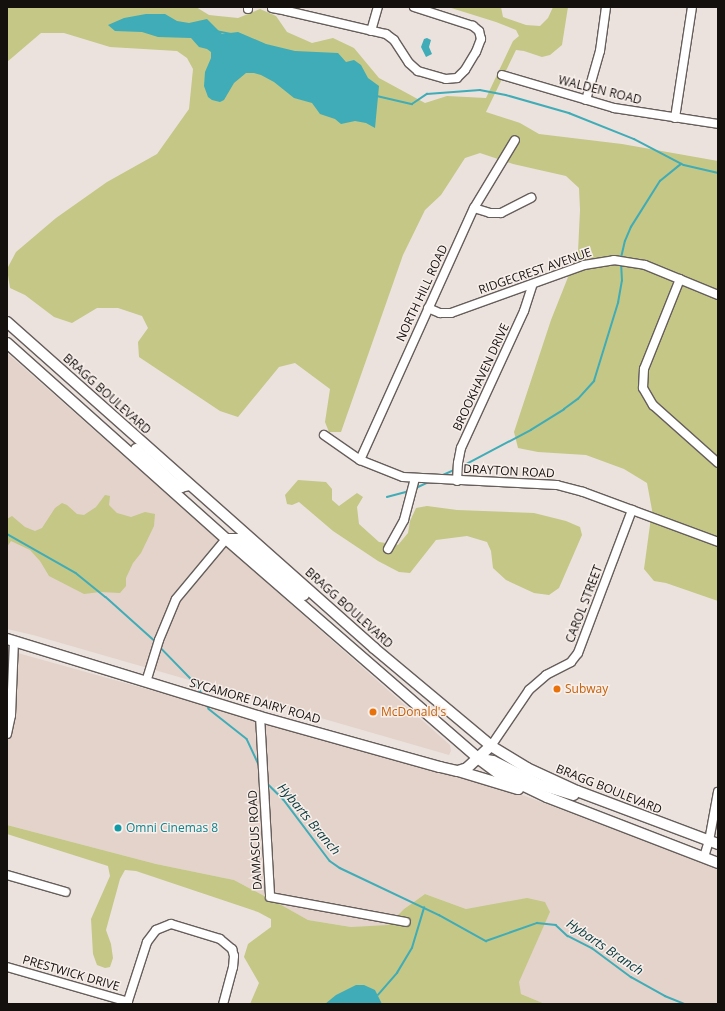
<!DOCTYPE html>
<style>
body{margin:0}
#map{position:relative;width:725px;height:1011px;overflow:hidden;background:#ebe2dd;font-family:"Open Sans",sans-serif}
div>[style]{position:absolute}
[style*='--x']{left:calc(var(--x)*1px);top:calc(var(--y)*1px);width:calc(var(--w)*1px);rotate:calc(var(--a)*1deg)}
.built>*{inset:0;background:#e3d3cb}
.green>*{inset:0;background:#c4c785}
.water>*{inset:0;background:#3facb7}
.stream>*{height:1.5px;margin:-0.75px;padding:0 0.75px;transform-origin:0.75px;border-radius:0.75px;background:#3facb7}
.roads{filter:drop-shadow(1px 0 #665e5b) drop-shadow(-1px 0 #665e5b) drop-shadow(0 1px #665e5b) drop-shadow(0 -1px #665e5b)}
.minor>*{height:8px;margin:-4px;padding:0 4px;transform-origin:4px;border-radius:4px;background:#fff}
.major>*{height:10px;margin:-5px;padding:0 5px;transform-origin:5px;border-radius:5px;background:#fff}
.dots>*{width:11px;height:11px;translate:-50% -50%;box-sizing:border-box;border:2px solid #f8efeb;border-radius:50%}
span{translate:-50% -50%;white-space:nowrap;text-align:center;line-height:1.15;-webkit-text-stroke:3px #f8efeb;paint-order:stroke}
.street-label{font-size:12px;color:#13100e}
.food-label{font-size:12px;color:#c56008}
.left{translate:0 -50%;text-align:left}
.culture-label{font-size:12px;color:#0d838f}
.water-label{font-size:13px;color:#04383d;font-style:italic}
.frame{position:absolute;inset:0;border:8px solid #13100e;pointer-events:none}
</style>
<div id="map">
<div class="built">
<i style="clip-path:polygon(7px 353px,450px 745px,451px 751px,449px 755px,33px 635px,7px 629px)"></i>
<i style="clip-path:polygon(7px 650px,512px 791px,718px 869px,718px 1004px,545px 1004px,521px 994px,518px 982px,550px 912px,494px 905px,466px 909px,425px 894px,404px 909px,388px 926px,351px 927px,308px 920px,285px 907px,234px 880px,156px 864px,7px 825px)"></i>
</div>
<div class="green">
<i style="clip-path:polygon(7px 7px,196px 7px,209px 15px,238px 18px,260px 9px,276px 16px,287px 32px,312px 43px,333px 38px,354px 48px,379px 78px,425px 103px,447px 96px,486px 98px,513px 41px,519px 36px,516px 30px,496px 22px,448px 7px,501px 7px,503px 17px,526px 25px,540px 26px,548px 18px,553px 7px,568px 7px,562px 45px,550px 55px,542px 57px,524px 51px,516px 50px,486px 112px,520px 123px,539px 134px,622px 144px,718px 161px,718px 601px,666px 583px,654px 581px,644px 569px,652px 510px,647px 483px,624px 469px,586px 455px,538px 452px,518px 448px,514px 432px,551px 320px,578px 252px,580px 210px,579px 188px,566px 176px,513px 164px,480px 153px,465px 158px,441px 195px,425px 210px,403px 255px,341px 432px,329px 432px,325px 422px,330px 389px,295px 363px,279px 367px,238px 417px,220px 411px,139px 357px,138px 342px,148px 328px,142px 316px,118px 308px,97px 308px,72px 323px,54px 317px,25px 295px,10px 288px,7px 269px,16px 252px,56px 218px,107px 182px,157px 154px,189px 109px,193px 69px,187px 58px,177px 51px,110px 47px,64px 33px,41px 33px,7px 62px)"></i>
<i style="clip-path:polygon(298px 480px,326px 482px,332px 489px,332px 500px,339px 506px,357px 493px,363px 497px,357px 507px,359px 524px,379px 542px,398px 545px,408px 533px,410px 521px,416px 508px,427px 506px,457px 510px,534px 513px,566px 521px,580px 527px,582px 535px,559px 588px,549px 595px,534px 593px,506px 580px,493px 568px,491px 551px,487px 542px,467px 536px,436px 540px,410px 573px,399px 572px,378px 561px,333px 531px,299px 502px,292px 505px,287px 504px,285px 495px)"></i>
<i style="clip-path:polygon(105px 495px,110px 496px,109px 505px,117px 513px,131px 517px,145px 512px,155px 514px,154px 526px,141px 553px,133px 563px,126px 578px,126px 586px,120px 593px,100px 592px,84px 594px,49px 576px,40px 561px,30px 550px,11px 541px,7px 547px,7px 519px,12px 516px,25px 527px,35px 531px,42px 528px,55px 508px,62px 503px,67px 505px,77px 514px,84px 515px,96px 507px)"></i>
<i style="clip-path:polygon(7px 825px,156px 864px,234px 880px,285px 907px,308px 920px,351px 927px,388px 925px,404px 909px,425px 894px,466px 909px,527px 898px,545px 902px,550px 912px,519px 982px,521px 994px,545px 1004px,250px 1004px,259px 983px,244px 957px,248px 944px,271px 927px,271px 919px,258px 912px,136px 871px,125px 870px,120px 879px,106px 930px,111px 944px,113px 958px,110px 967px,105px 968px,97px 965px,93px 954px,91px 919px,110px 876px,108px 866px,7px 834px)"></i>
</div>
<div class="water">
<i style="clip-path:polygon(146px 14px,165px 14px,177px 21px,189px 23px,207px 19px,222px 34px,238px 32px,266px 44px,295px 51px,338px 53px,346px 62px,354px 60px,361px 65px,368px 78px,379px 86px,375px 128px,366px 123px,355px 121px,341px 124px,335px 119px,320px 114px,312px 103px,294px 98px,274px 82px,261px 75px,254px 73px,246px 73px,234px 83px,224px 100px,220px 102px,212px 100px,208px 97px,204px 86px,205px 72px,211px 58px,211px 52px,207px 49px,199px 47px,191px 38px,158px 37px,142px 32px,115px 31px,108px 25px,124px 18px)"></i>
<i style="clip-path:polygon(427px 38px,431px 40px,429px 47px,432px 54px,426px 57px,421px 47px,424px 39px)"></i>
<i style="clip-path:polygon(356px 985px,364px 985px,375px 990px,382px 1004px,325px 1004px,336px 995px)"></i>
</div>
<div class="stream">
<i style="--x:216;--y:31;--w:15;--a:11"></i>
<i style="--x:377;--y:96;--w:36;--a:13"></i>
<i style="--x:412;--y:104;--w:18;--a:-34"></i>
<i style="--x:427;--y:94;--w:53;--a:-4.3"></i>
<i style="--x:480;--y:90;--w:26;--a:11"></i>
<i style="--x:506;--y:95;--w:66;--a:15.9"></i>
<i style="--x:569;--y:113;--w:70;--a:21.8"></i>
<i style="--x:634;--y:139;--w:56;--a:27.5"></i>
<i style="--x:684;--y:165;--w:35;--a:13"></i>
<i style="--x:621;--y:258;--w:17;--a:-77"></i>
<i style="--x:625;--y:241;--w:15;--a:-67"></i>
<i style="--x:631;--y:227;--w:54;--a:-57.8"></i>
<i style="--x:660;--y:181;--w:27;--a:-39"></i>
<i style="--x:461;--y:467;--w:79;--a:-27.9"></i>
<i style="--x:531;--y:430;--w:39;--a:-32"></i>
<i style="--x:564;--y:409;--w:17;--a:-36"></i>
<i style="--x:578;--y:399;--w:24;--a:-48"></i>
<i style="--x:594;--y:381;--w:82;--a:-72.9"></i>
<i style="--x:618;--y:303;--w:22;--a:-80"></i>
<i style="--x:622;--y:281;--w:17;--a:-93"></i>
<i style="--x:443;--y:475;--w:12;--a:-24"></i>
<i style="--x:416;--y:488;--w:14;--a:-25"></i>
<i style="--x:387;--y:497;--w:23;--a:-15"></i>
<i style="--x:7;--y:534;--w:79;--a:29.5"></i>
<i style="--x:76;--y:573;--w:38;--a:39"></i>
<i style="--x:106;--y:597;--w:67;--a:42"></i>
<i style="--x:160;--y:647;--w:52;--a:45.8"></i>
<i style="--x:196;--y:684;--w:12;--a:59"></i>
<i style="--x:207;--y:705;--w:4;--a:63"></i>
<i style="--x:209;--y:709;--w:48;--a:38.3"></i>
<i style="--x:247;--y:739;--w:29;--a:65"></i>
<i style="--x:266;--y:782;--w:25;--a:45"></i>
<i style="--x:284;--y:800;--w:76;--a:53"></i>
<i style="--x:330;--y:861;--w:12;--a:35"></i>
<i style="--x:340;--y:868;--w:110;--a:25.4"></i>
<i style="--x:439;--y:915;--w:54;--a:29"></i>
<i style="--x:486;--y:941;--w:54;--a:-19.4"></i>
<i style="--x:537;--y:923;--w:19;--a:6"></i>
<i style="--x:556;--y:925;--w:16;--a:43"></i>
<i style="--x:568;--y:936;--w:27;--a:27"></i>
<i style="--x:592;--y:948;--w:49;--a:36.6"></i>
<i style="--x:631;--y:977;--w:39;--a:29"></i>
<i style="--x:665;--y:996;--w:22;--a:22"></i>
<i style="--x:378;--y:995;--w:29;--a:-49"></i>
<i style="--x:397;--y:973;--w:29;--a:-59"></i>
<i style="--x:412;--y:948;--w:42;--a:-73.3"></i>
</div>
<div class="roads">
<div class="minor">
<i style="--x:288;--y:7;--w:4;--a:104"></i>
<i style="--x:287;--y:11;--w:102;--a:13.1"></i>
<i style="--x:386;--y:34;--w:10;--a:37"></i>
<i style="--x:394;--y:40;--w:27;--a:57"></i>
<i style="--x:409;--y:63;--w:12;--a:42"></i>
<i style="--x:418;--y:71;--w:29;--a:16"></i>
<i style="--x:446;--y:79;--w:11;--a:-5"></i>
<i style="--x:457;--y:78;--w:11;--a:-45"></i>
<i style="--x:465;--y:70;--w:21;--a:-59"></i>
<i style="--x:476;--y:52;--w:14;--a:-69"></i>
<i style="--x:481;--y:39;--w:8;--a:-104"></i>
<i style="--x:479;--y:31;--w:8;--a:-140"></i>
<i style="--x:473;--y:26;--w:62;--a:-162.1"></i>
<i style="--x:272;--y:8;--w:15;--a:11"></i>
<i style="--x:248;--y:9;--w:2;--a:-90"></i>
<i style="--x:371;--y:31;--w:25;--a:-74"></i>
<i style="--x:502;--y:75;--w:117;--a:16.4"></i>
<i style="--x:614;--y:108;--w:105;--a:8.7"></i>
<i style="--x:586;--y:100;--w:51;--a:-74.1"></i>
<i style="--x:600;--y:51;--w:44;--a:-82.2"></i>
<i style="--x:675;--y:118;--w:112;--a:-81.3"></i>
<i style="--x:474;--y:208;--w:17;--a:17"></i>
<i style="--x:490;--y:213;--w:11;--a:0"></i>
<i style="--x:501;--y:213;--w:34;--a:-27"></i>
<i style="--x:680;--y:279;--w:97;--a:111.8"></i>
<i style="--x:644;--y:369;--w:19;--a:93"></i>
<i style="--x:643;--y:388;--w:20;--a:60"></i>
<i style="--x:653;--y:405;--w:87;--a:41.7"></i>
<i style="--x:428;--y:308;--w:13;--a:23"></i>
<i style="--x:440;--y:313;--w:11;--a:0"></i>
<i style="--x:451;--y:313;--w:141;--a:-19.8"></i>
<i style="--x:584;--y:265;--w:30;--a:-9"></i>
<i style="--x:614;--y:260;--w:31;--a:9"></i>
<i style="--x:645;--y:265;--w:79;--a:22.3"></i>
<i style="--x:324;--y:435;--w:44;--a:34.8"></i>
<i style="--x:360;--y:460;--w:46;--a:21.6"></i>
<i style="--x:403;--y:477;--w:154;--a:3"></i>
<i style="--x:557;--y:485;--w:27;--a:15"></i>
<i style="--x:583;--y:492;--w:144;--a:20.3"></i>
<i style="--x:360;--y:460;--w:277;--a:-65.7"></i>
<i style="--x:474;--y:208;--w:79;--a:-58.9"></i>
<i style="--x:457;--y:481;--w:18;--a:-87"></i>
<i style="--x:458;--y:463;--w:15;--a:-79"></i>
<i style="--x:461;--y:448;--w:151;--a:-65.3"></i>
<i style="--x:524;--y:311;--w:28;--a:-72"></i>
<i style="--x:388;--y:549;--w:33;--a:-61"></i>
<i style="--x:404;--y:520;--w:43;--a:-75.3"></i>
<i style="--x:146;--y:682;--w:44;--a:-72.8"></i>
<i style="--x:159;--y:640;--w:44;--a:-67.5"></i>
<i style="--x:176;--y:599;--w:78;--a:-50.2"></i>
<i style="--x:260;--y:716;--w:181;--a:86.8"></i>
<i style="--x:270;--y:897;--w:138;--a:10.4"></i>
<i style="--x:7;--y:734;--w:19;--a:-78"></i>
<i style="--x:11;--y:715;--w:74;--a:-87.7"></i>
<i style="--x:491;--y:746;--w:68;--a:-55.8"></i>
<i style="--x:529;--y:690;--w:23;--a:-41"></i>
<i style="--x:546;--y:675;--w:28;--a:-27"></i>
<i style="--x:571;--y:662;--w:11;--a:-52"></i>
<i style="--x:578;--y:653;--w:153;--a:-69.3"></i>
<i style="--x:704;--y:857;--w:17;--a:-73"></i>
<i style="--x:709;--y:841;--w:50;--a:-79.6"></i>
<i style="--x:7;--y:875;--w:61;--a:16.1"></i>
<i style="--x:7;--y:967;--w:126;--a:16.1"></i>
<i style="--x:127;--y:1004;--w:65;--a:-72.1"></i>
<i style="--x:147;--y:942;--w:15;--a:-53"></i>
<i style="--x:156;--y:930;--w:16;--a:-22"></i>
<i style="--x:171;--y:924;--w:51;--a:17"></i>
<i style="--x:220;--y:939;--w:16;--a:40"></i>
<i style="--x:232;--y:949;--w:7;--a:74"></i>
<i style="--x:234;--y:956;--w:11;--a:95"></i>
<i style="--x:233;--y:967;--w:38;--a:105"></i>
</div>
<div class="major">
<i style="--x:7;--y:322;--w:491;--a:41.6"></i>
<i style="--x:374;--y:648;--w:153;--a:39.9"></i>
<i style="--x:491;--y:746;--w:42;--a:31.4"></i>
<i style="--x:527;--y:768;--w:55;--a:24.7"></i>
<i style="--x:577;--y:791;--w:151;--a:20.6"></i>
<i style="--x:7;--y:343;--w:294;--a:41.8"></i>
<i style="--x:226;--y:539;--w:335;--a:41"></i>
<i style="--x:479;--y:759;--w:25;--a:37"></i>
<i style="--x:499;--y:774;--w:53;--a:25.6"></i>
<i style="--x:547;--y:797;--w:183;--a:21.1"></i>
<i style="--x:136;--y:449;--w:52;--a:41.9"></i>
<i style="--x:175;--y:484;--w:7;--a:27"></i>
<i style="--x:181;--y:487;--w:8;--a:-14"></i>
<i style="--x:226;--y:539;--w:14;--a:0"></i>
<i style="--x:240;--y:539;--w:85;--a:41.2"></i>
<i style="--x:7;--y:639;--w:262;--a:17.1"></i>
<i style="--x:257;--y:716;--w:190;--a:15.6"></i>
<i style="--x:440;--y:767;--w:18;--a:13"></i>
<i style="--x:458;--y:771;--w:9;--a:-18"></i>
<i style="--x:467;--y:768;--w:33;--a:-43"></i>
<i style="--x:481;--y:759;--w:12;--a:9"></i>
<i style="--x:493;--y:761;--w:54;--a:26.6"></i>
<i style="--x:541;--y:785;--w:34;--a:17"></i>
<i style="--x:458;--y:771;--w:63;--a:16.7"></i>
</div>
</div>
<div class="dots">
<i style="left:557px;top:689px;background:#e8710a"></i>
<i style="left:373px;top:712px;background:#e8710a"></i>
<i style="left:118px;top:828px;background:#0f9aa8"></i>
</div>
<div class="street-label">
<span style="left:600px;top:90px;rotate:14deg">WALDEN ROAD</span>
<span style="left:535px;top:271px;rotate:-19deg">RIDGECREST AVENUE</span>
<span style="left:422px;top:293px;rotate:-65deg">NORTH HILL ROAD</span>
<span style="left:481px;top:377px;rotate:-65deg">BROOKHAVEN DRIVE</span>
<span style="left:107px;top:394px;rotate:42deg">BRAGG BOULEVARD</span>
<span style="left:509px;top:471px;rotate:3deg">DRAYTON ROAD</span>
<span style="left:584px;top:604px;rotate:-69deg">CAROL STREET</span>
<span style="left:349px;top:608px;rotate:42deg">BRAGG BOULEVARD</span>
<span style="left:255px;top:701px;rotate:16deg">SYCAMORE DAIRY ROAD</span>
<span style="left:609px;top:789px;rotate:22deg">BRAGG BOULEVARD</span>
<span style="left:255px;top:840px;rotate:-93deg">DAMASCUS ROAD</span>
<span style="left:71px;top:973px;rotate:16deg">PRESTWICK DRIVE</span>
</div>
<div class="food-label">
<span class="left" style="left:565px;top:689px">Subway</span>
<span class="left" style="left:381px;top:712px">McDonald's</span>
</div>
<div class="culture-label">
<span class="left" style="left:126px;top:828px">Omni Cinemas 8</span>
</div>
<div class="water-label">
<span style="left:309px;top:819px;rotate:50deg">Hybarts Branch</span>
<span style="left:605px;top:947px;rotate:34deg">Hybarts Branch</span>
</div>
<div class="frame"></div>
</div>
